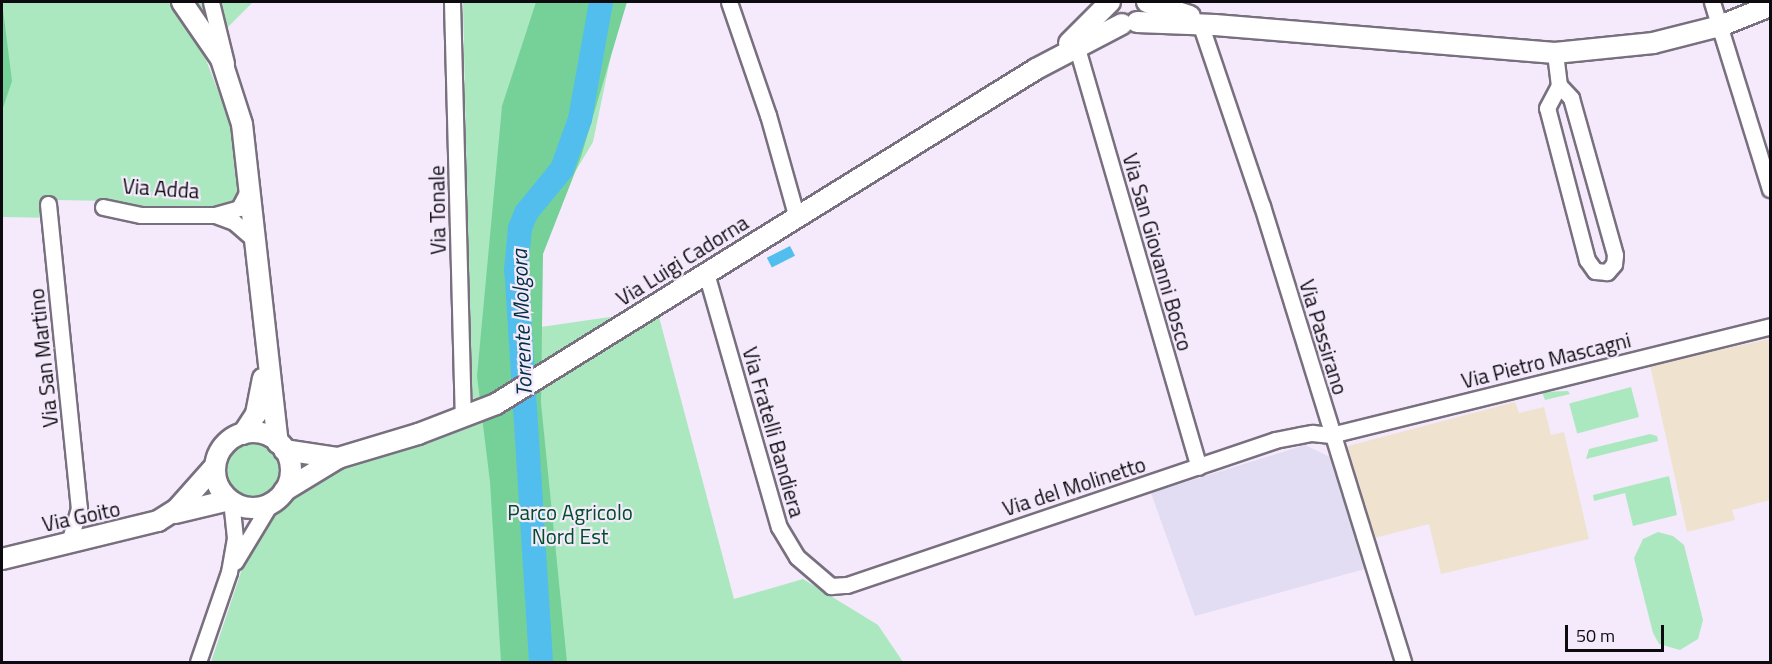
<!DOCTYPE html>
<style>
body{margin:0}
#map{position:relative;width:1772px;height:664px;overflow:hidden;background:#f4eafb;font-family:"Titillium Web",sans-serif}
div>[style]{position:absolute}
[style*='--x']{left:calc(var(--x)*1px);top:calc(var(--y)*1px);width:calc(var(--w)*1px);rotate:calc(var(--a)*1deg)}
.commercial>*{inset:0;background:#e2ddf2}
.education>*{inset:0;background:#efe3cf}
.green>*{inset:0;background:#abe8bf;transform-origin:0 0}
.round{border-radius:50%}
.forest>*{inset:0;background:#76d199}
.water>*{inset:0;background:#52beed;transform-origin:0 0}
.river>*{height:24px;margin:-12px;padding:0 12px;transform-origin:12px;border-radius:12px;background:#52beed}
.roads{filter:drop-shadow(2px 0 #79707f) drop-shadow(-2px 0 #79707f) drop-shadow(0 2px #79707f) drop-shadow(0 -2px #79707f)}
.minor>*{height:15px;margin:-7.5px;padding:0 7.5px;transform-origin:7.5px;border-radius:7.5px;background:#fff}
.tertiary>*{height:20px;margin:-10px;padding:0 10px;transform-origin:10px;border-radius:10px;background:#fff}
.tertiary>.ring{margin:-10px;padding:0;box-sizing:content-box;background:none;border:20px solid #fff;border-radius:50%}
span{translate:-50% -50%;white-space:nowrap;text-align:center;line-height:1.15;-webkit-text-stroke:4.5px #f4eafb;paint-order:stroke}
.street-label{font-size:21px;color:#0e0b10}
.park-label{font-size:21px;color:#014c29}
.water-label{font-size:22px;color:#003043;font-style:italic}
.frame{position:absolute;inset:0;border:3px solid #0e0b10;pointer-events:none}
.scale{position:absolute;left:1565px;top:625px;width:99px;height:27px;box-sizing:border-box;border:3px solid #0e0b10;border-top:0;padding-left:8px;font-size:18px;line-height:21px;white-space:nowrap;color:#0e0b10;-webkit-text-stroke:4px #f4eafb;paint-order:stroke}
</style>
<div id="map">
<div class="commercial">
<i style="clip-path:polygon(1305px 445px,1330px 457px,1365px 569px,1195px 616px,1151px 493px)"></i>
</div>
<div class="education">
<i style="clip-path:polygon(1770px 339px,1770px 500px,1732px 510px,1735px 520px,1687px 532px,1650px 365px)"></i>
<i style="clip-path:polygon(1515px 402px,1519px 413px,1544px 407px,1551px 435px,1564px 432px,1589px 539px,1441px 574px,1429px 524px,1374px 538px,1344px 447px)"></i>
</div>
<div class="green">
<i style="clip-path:polygon(2px 2px,261px 2px,253px 2px,203px 52px,237px 140px,240px 183px,237px 204px,218px 214px,112px 206px,111px 201px,56px 200px,57px 218px,2px 217px)"></i>
<i style="clip-path:polygon(463px 2px,622px 2px,593px 142px,542px 227px,534px 328px,610px 317px,613px 346px,659px 317px,734px 599px,803px 579px,878px 625px,903px 662px,211px 662px,242px 569px,269px 521px,289px 498px,320px 476px,477px 422px,471px 383px)"></i>
<i style="left:1631px;top:387px;width:31px;height:64px;rotate:75deg"></i>
<i style="clip-path:polygon(1568px 391px,1570px 394px,1545px 400px,1542px 392px)"></i>
<i style="clip-path:polygon(1650px 434px,1657px 436px,1658px 441px,1586px 459px,1589px 449px)"></i>
<i class="round" style="left:226px;top:441px;width:58px;height:58px"></i>
<i style="clip-path:polygon(1669px 476px,1677px 515px,1633px 526px,1625px 493px,1594px 501px,1593px 495px)"></i>
<i style="clip-path:polygon(1658px 532px,1673px 536px,1684px 545px,1703px 620px,1698px 639px,1680px 650px,1659px 644px,1653px 633px,1634px 558px,1643px 539px)"></i>
</div>
<div class="forest">
<i style="clip-path:polygon(2px 2px,12px 81px,2px 111px)"></i>
<i style="clip-path:polygon(536px 2px,627px 2px,581px 157px,543px 254px,541px 403px,567px 662px,501px 662px,490px 482px,477px 376px,502px 106px)"></i>
</div>
<div class="water">
<i style="left:790px;top:246px;width:11px;height:26px;rotate:63deg"></i>
</div>
<div class="river">
<i style="--x:541;--y:662;--w:393;--a:-93.6"></i>
<i style="--x:516;--y:270;--w:42;--a:-84.6"></i>
<i style="--x:520;--y:228;--w:16;--a:-68"></i>
<i style="--x:526;--y:213;--w:57;--a:-50.7"></i>
<i style="--x:562;--y:169;--w:53;--a:-70.2"></i>
<i style="--x:580;--y:119;--w:119;--a:-79.8"></i>
</div>
<div class="roads">
<div class="minor">
<i style="--x:211;--y:2;--w:63;--a:76.2"></i>
<i style="--x:452;--y:2;--w:415;--a:88.5"></i>
<i style="--x:729;--y:2;--w:120;--a:71"></i>
<i style="--x:768;--y:115;--w:107;--a:74.3"></i>
<i style="--x:1712;--y:2;--w:196;--a:72.8"></i>
<i style="--x:1201;--y:26;--w:190;--a:71.3"></i>
<i style="--x:1262;--y:206;--w:477;--a:72.8"></i>
<i style="--x:1077;--y:48;--w:436;--a:73.8"></i>
<i style="--x:1555;--y:53;--w:32;--a:83"></i>
<i style="--x:1559;--y:85;--w:18;--a:47"></i>
<i style="--x:1571;--y:98;--w:163;--a:74.3"></i>
<i style="--x:1615;--y:255;--w:9;--a:96"></i>
<i style="--x:1614;--y:264;--w:11;--a:131"></i>
<i style="--x:1607;--y:272;--w:12;--a:-175"></i>
<i style="--x:1595;--y:271;--w:14;--a:-126"></i>
<i style="--x:1587;--y:260;--w:157;--a:-104.7"></i>
<i style="--x:1547;--y:108;--w:26;--a:-62"></i>
<i style="--x:48;--y:204;--w:306;--a:84.2"></i>
<i style="--x:79;--y:508;--w:35;--a:106"></i>
<i style="--x:103;--y:207;--w:39;--a:12"></i>
<i style="--x:141;--y:215;--w:74;--a:0"></i>
<i style="--x:215;--y:215;--w:25;--a:-16"></i>
<i style="--x:239;--y:208;--w:24;--a:-62"></i>
<i style="--x:215;--y:215;--w:20;--a:20"></i>
<i style="--x:234;--y:222;--w:29;--a:41"></i>
<i style="--x:706;--y:273;--w:264;--a:74"></i>
<i style="--x:779;--y:527;--w:35;--a:59"></i>
<i style="--x:797;--y:557;--w:45;--a:40.5"></i>
<i style="--x:831;--y:586;--w:16;--a:-4"></i>
<i style="--x:847;--y:585;--w:452;--a:-18.7"></i>
<i style="--x:1275;--y:440;--w:38;--a:-11"></i>
<i style="--x:1312;--y:433;--w:19;--a:6"></i>
<i style="--x:1331;--y:435;--w:452;--a:-13.9"></i>
<i style="--x:235;--y:562;--w:68;--a:-58.9"></i>
<i style="--x:198;--y:662;--w:95;--a:-71"></i>
<i style="--x:229;--y:572;--w:35;--a:-80"></i>
<i style="--x:235;--y:538;--w:37;--a:-96"></i>
</div>
<div class="tertiary">
<i style="--x:182;--y:2;--w:69;--a:55.6"></i>
<i style="--x:221;--y:59;--w:68;--a:72.1"></i>
<i style="--x:242;--y:124;--w:321;--a:83.6"></i>
<i style="--x:1147;--y:2;--w:45;--a:18"></i>
<i style="--x:1137;--y:22;--w:78;--a:2.2"></i>
<i style="--x:1215;--y:25;--w:341;--a:4.7"></i>
<i style="--x:1555;--y:53;--w:99;--a:-5.8"></i>
<i style="--x:1653;--y:43;--w:69;--a:-14.2"></i>
<i style="--x:1720;--y:26;--w:54;--a:-21.8"></i>
<i style="--x:1069;--y:43;--w:58;--a:-45"></i>
<i class="ring" style="left:215px;top:432px;width:56px;height:56px"></i>
<i style="--x:243;--y:434;--w:24;--a:-57"></i>
<i style="--x:256;--y:414;--w:36;--a:-79"></i>
<i style="--x:284;--y:450;--w:55;--a:8.4"></i>
<i style="--x:284;--y:491;--w:63;--a:-31.4"></i>
<i style="--x:338;--y:458;--w:84;--a:-16.7"></i>
<i style="--x:418;--y:434;--w:84;--a:-21"></i>
<i style="--x:496;--y:404;--w:635;--a:-31.81"></i>
<i style="--x:1036;--y:69;--w:97;--a:-27.6"></i>
<i style="--x:175;--y:513;--w:56;--a:-13.5"></i>
<i style="--x:2;--y:559;--w:161;--a:-13.7"></i>
<i style="--x:158;--y:521;--w:22;--a:-32"></i>
<i style="--x:177;--y:509;--w:57;--a:-48.5"></i>
</div>
</div>
<div class="street-label">
<span style="left:161px;top:188px;rotate:4deg">Via Adda</span>
<span style="left:437px;top:210px;rotate:-91deg">Via Tonale</span>
<span style="left:1158px;top:252px;rotate:74deg">Via San Giovanni Bosco</span>
<span style="left:682px;top:260px;rotate:-32deg">Via Luigi Cadorna</span>
<span style="left:1324px;top:337px;rotate:73deg">Via Passirano</span>
<span style="left:43px;top:358px;rotate:-96deg">Via San Martino</span>
<span style="left:1546px;top:360px;rotate:-14deg">Via Pietro Mascagni</span>
<span style="left:774px;top:432px;rotate:74deg">Via Fratelli Bandiera</span>
<span style="left:1074px;top:486px;rotate:-18deg">Via del Molinetto</span>
<span style="left:81px;top:516px;rotate:-12deg">Via Goito</span>
</div>
<div class="park-label">
<span style="left:570px;top:524px">Parco Agricolo<br>Nord Est</span>
</div>
<div class="water-label">
<span style="left:522px;top:323px;rotate:-92deg">Torrente Molgora</span>
</div>
<div class="frame"></div>
<div class="scale">50 m</div>
</div>
